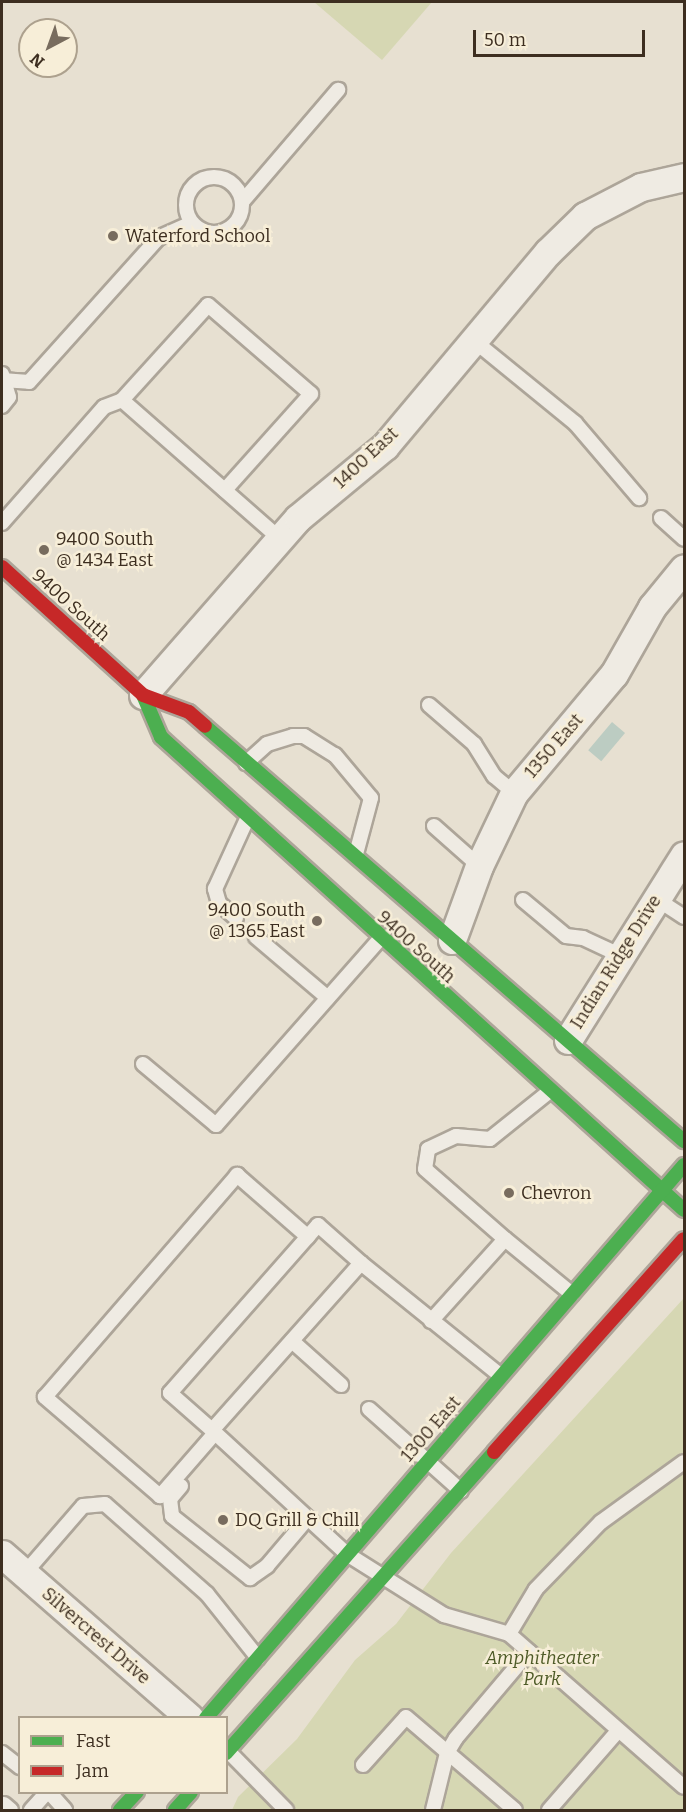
<!DOCTYPE html>
<style>
body{margin:0}
#map{position:relative;width:686px;height:1812px;overflow:hidden;background:#e7e0d1;font-family:Bitter,serif}
div>[style]{position:absolute}
[style*='--x']{left:calc(var(--x)*1px);top:calc(var(--y)*1px);width:calc(var(--w)*1px);rotate:calc(var(--a)*1deg)}
.green>*{inset:0;background:#d6d7b3}
.water>*{inset:0;background:#bcccc2;transform-origin:0 0}
.roads{filter:drop-shadow(2px 0 #ada599) drop-shadow(-2px 0 #ada599) drop-shadow(0 2px #ada599) drop-shadow(0 -2px #ada599)}
.lane>*{height:14px;margin:-7px;padding:0 7px;transform-origin:7px;border-radius:7px;background:#efebe3}
.lane>.ring{margin:-7px;padding:0;box-sizing:content-box;background:none;border:14px solid #efebe3;border-radius:50%}
.street>*{height:27px;margin:-13.5px;padding:0 13.5px;transform-origin:13.5px;border-radius:13.5px;background:#efebe3}
.fast>*{height:14px;margin:-7px;padding:0 7px;transform-origin:7px;border-radius:7px;background:#4caf50}
.jam>*{height:14px;margin:-7px;padding:0 7px;transform-origin:7px;border-radius:7px;background:#c62828}
.dots>*{width:16px;height:16px;translate:-50% -50%;box-sizing:border-box;border:3px solid #f7eed8;border-radius:50%}
span{translate:-50% -50%;white-space:nowrap;text-align:center;line-height:1.15;-webkit-text-stroke:5px #f7eed8;paint-order:stroke}
.poi-label{font-size:18px;color:#3d2e20}
.left{translate:0 -50%;text-align:left}
.right{translate:-100% -50%;text-align:right}
.street-label{font-size:18px;color:#3d2e20}
.park-label{font-size:18px;color:#4d5a26;font-style:italic}
.frame{position:absolute;inset:0;border:3px solid #3d2e20;pointer-events:none}
.legend{position:absolute;left:18px;top:1716px;width:210px;height:78px;box-sizing:border-box;background:#f7eed8;border:2px solid #ada18e;margin:0;padding:8px 10px;list-style:none;font-size:18px;color:#3d2e20}
.legend li{display:flex;align-items:center;gap:12px;height:30px}
.legend b{width:30px;border:2px solid #ada18e}
.north{position:absolute;left:18px;top:18px;width:60px;height:60px;box-sizing:border-box;background:#f7eed8;border:2px solid #ada18e;border-radius:50%;rotate:221deg;font-size:16px;font-weight:700;line-height:24px;text-align:center;color:#3d2e20}
.north::after{content:'';display:block;margin:auto;width:21px;height:27px;background:#786c5e;clip-path:polygon(50% 0,100% 100%,50% 72%,0 100%)}
.scale{position:absolute;left:473px;top:30px;width:172px;height:27px;box-sizing:border-box;border:3px solid #3d2e20;border-top:0;padding-left:8px;font-size:18px;line-height:21px;white-space:nowrap;color:#3d2e20;-webkit-text-stroke:4px #f7eed8;paint-order:stroke}
</style>
<div id="map">
<div class="green">
<i style="clip-path:polygon(314px 2px,432px 2px,382px 60px)"></i>
<i style="clip-path:polygon(684px 1298px,684px 1810px,232px 1810px,238px 1797px,297px 1739px,355px 1660px,396px 1624px,451px 1553px)"></i>
</div>
<div class="water">
<i style="left:612px;top:722px;width:17px;height:37px;rotate:40deg"></i>
</div>
<div class="roads">
<div class="lane">
<i class="ring" style="left:186px;top:177px;width:42px;height:42px"></i>
<i style="--x:242;--y:202;--w:148;--a:-49.4"></i>
<i style="--x:472;--y:339;--w:133;--a:39.2"></i>
<i style="--x:575;--y:423;--w:99;--a:49.5"></i>
<i style="--x:2;--y:380;--w:27;--a:4"></i>
<i style="--x:29;--y:382;--w:193;--a:-48.1"></i>
<i style="--x:158;--y:238;--w:37;--a:-24"></i>
<i style="--x:122;--y:400;--w:128;--a:-47.8"></i>
<i style="--x:208;--y:305;--w:136;--a:40.8"></i>
<i style="--x:311;--y:394;--w:129;--a:131.9"></i>
<i style="--x:2;--y:406;--w:11;--a:-52"></i>
<i style="--x:9;--y:397;--w:24;--a:-107"></i>
<i style="--x:661;--y:518;--w:31;--a:42"></i>
<i style="--x:2;--y:523;--w:154;--a:-48.7"></i>
<i style="--x:104;--y:407;--w:19;--a:-21"></i>
<i style="--x:122;--y:400;--w:209;--a:41.3"></i>
<i style="--x:429;--y:705;--w:60;--a:40.9"></i>
<i style="--x:474;--y:744;--w:38;--a:58"></i>
<i style="--x:494;--y:776;--w:26;--a:40"></i>
<i style="--x:246;--y:763;--w:28;--a:-42"></i>
<i style="--x:267;--y:744;--w:27;--a:-17"></i>
<i style="--x:293;--y:736;--w:11;--a:0"></i>
<i style="--x:304;--y:736;--w:36;--a:32"></i>
<i style="--x:335;--y:755;--w:56;--a:50.1"></i>
<i style="--x:371;--y:798;--w:58;--a:105"></i>
<i style="--x:434;--y:826;--w:60;--a:41.6"></i>
<i style="--x:655;--y:898;--w:35;--a:33"></i>
<i style="--x:523;--y:900;--w:56;--a:39.9"></i>
<i style="--x:566;--y:936;--w:17;--a:7"></i>
<i style="--x:583;--y:938;--w:40;--a:25"></i>
<i style="--x:236;--y:918;--w:23;--a:-139"></i>
<i style="--x:219;--y:903;--w:15;--a:-106"></i>
<i style="--x:215;--y:889;--w:79;--a:-65.4"></i>
<i style="--x:256;--y:937;--w:94;--a:40.3"></i>
<i style="--x:143;--y:1064;--w:95;--a:39.9"></i>
<i style="--x:216;--y:1125;--w:248;--a:-48.6"></i>
<i style="--x:505;--y:1239;--w:106;--a:-138.8"></i>
<i style="--x:425;--y:1169;--w:20;--a:-81"></i>
<i style="--x:428;--y:1149;--w:31;--a:-25"></i>
<i style="--x:456;--y:1136;--w:34;--a:5"></i>
<i style="--x:490;--y:1139;--w:77;--a:-38.7"></i>
<i style="--x:431;--y:1321;--w:110;--a:-47.9"></i>
<i style="--x:505;--y:1239;--w:87;--a:39.4"></i>
<i style="--x:292;--y:1341;--w:66;--a:41.9"></i>
<i style="--x:501;--y:1376;--w:180;--a:-141.1"></i>
<i style="--x:361;--y:1263;--w:224;--a:131.7"></i>
<i style="--x:212;--y:1430;--w:183;--a:42.6"></i>
<i style="--x:347;--y:1554;--w:115;--a:32.2"></i>
<i style="--x:444;--y:1615;--w:68;--a:16.3"></i>
<i style="--x:509;--y:1634;--w:232;--a:41.2"></i>
<i style="--x:369;--y:1409;--w:123;--a:41.7"></i>
<i style="--x:212;--y:1430;--w:56;--a:-138.6"></i>
<i style="--x:170;--y:1393;--w:224;--a:-48.6"></i>
<i style="--x:318;--y:1225;--w:57;--a:41.5"></i>
<i style="--x:215;--y:1433;--w:84;--a:131.1"></i>
<i style="--x:160;--y:1496;--w:152;--a:-139.3"></i>
<i style="--x:45;--y:1397;--w:294;--a:-49.1"></i>
<i style="--x:237;--y:1175;--w:94;--a:41.1"></i>
<i style="--x:181;--y:1486;--w:17;--a:130"></i>
<i style="--x:170;--y:1499;--w:17;--a:83"></i>
<i style="--x:172;--y:1516;--w:100;--a:38.5"></i>
<i style="--x:250;--y:1578;--w:21;--a:-35"></i>
<i style="--x:267;--y:1566;--w:62;--a:-49.6"></i>
<i style="--x:24;--y:1574;--w:90;--a:-49.1"></i>
<i style="--x:83;--y:1506;--w:22;--a:-5"></i>
<i style="--x:105;--y:1504;--w:136;--a:41.4"></i>
<i style="--x:207;--y:1594;--w:82;--a:51.4"></i>
<i style="--x:509;--y:1634;--w:52;--a:-59"></i>
<i style="--x:536;--y:1589;--w:93;--a:-45.9"></i>
<i style="--x:601;--y:1522;--w:102;--a:-35.9"></i>
<i style="--x:228;--y:1751;--w:83;--a:45.5"></i>
<i style="--x:2;--y:1753;--w:23;--a:38"></i>
<i style="--x:363;--y:1765;--w:64;--a:-48.1"></i>
<i style="--x:406;--y:1717;--w:143;--a:40.5"></i>
<i style="--x:49;--y:1792;--w:24;--a:48"></i>
<i style="--x:4;--y:1804;--w:9;--a:41"></i>
<i style="--x:31;--y:1810;--w:24;--a:-48"></i>
<i style="--x:433;--y:1810;--w:59;--a:-76.2"></i>
<i style="--x:447;--y:1753;--w:17;--a:-59"></i>
<i style="--x:456;--y:1738;--w:113;--a:-49.7"></i>
<i style="--x:549;--y:1810;--w:105;--a:-48.9"></i>
</div>
<div class="street">
<i style="--x:143;--y:695;--w:235;--a:-48.8"></i>
<i style="--x:298;--y:518;--w:113;--a:-39.6"></i>
<i style="--x:385;--y:446;--w:253;--a:-50"></i>
<i style="--x:548;--y:252;--w:52;--a:-44.2"></i>
<i style="--x:585;--y:216;--w:63;--a:-27.4"></i>
<i style="--x:641;--y:187;--w:44;--a:-13.1"></i>
<i style="--x:452;--y:940;--w:79;--a:-70"></i>
<i style="--x:479;--y:866;--w:81;--a:-64.4"></i>
<i style="--x:514;--y:793;--w:155;--a:-50"></i>
<i style="--x:614;--y:674;--w:77;--a:-60.4"></i>
<i style="--x:652;--y:607;--w:50;--a:-50.6"></i>
<i style="--x:568;--y:1040;--w:218;--a:-57.9"></i>
<i style="--x:2;--y:1554;--w:249;--a:41.1"></i>
</div>
<div class="fast">
<i style="--x:143;--y:695;--w:46;--a:66.8"></i>
<i style="--x:161;--y:737;--w:705;--a:42.13"></i>
<i style="--x:205;--y:726;--w:634;--a:40.91"></i>
<i style="--x:206;--y:1718;--w:731;--a:-49.16"></i>
<i style="--x:226;--y:1753;--w:403;--a:-48.3"></i>
<i style="--x:120;--y:1810;--w:25;--a:-47"></i>
<i style="--x:175;--y:1810;--w:24;--a:-48"></i>
</div>
<div class="jam">
<i style="--x:2;--y:567;--w:190;--a:42.2"></i>
<i style="--x:143;--y:695;--w:49;--a:20.3"></i>
<i style="--x:189;--y:712;--w:21;--a:41"></i>
<i style="--x:494;--y:1452;--w:285;--a:-48.3"></i>
</div>
</div>
<div class="dots">
<i style="left:113px;top:236px;background:#786c5e"></i>
<i style="left:44px;top:550px;background:#786c5e"></i>
<i style="left:317px;top:921px;background:#786c5e"></i>
<i style="left:509px;top:1193px;background:#786c5e"></i>
<i style="left:223px;top:1520px;background:#786c5e"></i>
</div>
<div class="poi-label">
<span class="left" style="left:125px;top:236px">Waterford School</span>
<span class="left" style="left:56px;top:550px">9400 South<br>@ 1434 East</span>
<span class="right" style="left:305px;top:921px">9400 South<br>@ 1365 East</span>
<span class="left" style="left:521px;top:1193px">Chevron</span>
<span class="left" style="left:235px;top:1520px">DQ Grill &amp; Chill</span>
</div>
<div class="street-label">
<span style="left:366px;top:458px;rotate:-43deg">1400 East</span>
<span style="left:71px;top:605px;rotate:42deg">9400 South</span>
<span style="left:554px;top:746px;rotate:-49deg">1350 East</span>
<span style="left:416px;top:947px;rotate:42deg">9400 South</span>
<span style="left:616px;top:962px;rotate:-58deg">Indian Ridge Drive</span>
<span style="left:431px;top:1429px;rotate:-49deg">1300 East</span>
<span style="left:96px;top:1636px;rotate:41deg">Silvercrest Drive</span>
</div>
<div class="park-label">
<span style="left:542px;top:1669px">Amphitheater<br>Park</span>
</div>
<div class="frame"></div>
<ul class="legend">
<li><b style="height:8px;background:#4caf50"></b>Fast</li>
<li><b style="height:8px;background:#c62828"></b>Jam</li>
</ul>
<div class="north">N</div>
<div class="scale">50 m</div>
</div>
